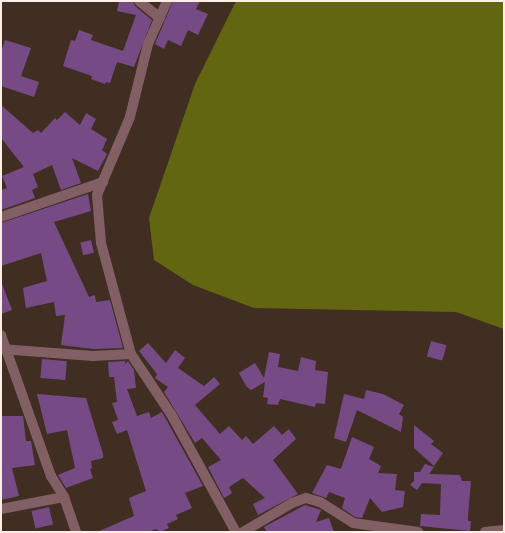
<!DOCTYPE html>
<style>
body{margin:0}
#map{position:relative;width:505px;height:533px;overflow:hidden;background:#402e23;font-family:"Golos Text",sans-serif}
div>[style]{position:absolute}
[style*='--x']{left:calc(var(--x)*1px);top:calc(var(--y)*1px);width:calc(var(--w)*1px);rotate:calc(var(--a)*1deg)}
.forest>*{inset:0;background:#626610}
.building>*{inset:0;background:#764b85;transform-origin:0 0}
.minor>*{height:10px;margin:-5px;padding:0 5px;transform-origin:5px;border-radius:5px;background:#825f65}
span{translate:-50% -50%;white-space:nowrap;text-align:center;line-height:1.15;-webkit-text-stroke:3.5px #201913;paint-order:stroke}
.frame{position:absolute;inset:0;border:2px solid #faeee6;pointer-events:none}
</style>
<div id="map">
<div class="forest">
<i style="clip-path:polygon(236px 1px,504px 1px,504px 329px,456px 312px,254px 308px,193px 285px,154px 260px,149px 218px,195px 84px)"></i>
</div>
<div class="building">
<i style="clip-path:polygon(119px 1px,133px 1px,135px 6px,152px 20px,134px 67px,117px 62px,110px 83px,106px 82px,105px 84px,91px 79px,92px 76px,63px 66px,71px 40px,75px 41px,79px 30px,93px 35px,91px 40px,123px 51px,136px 15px,117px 11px)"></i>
<i style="clip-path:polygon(173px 1px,200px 1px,196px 9px,208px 14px,198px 35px,188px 30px,181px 46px,168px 40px,164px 49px,155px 44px)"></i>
<i style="clip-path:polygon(5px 40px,31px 48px,21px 76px,39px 82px,34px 97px,1px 86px,1px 52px)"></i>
<i style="clip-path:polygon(1px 105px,33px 133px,38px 130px,41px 133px,55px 118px,57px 120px,65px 112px,80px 125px,86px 113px,96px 119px,91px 129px,107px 139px,102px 150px,107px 154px,98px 171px,72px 158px,81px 183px,61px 190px,52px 165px,33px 174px,38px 187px,32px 190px,35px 198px,1px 210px,1px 190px,7px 188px,2px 176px,24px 167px,1px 138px)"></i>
<i style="clip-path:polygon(88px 194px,91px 211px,54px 222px,89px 297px,95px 295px,96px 302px,110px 300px,123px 348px,93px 349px,61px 345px,65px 315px,56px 316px,54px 302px,26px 308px,23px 288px,47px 281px,41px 253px,1px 266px,1px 223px)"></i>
<i style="left:91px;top:240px;width:13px;height:11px;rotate:77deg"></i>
<i style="clip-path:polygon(1px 281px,12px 310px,1px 314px)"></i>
<i style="left:431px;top:341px;width:16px;height:16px;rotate:15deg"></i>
<i style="clip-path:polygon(148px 343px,166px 363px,175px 350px,185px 358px,178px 368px,204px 386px,214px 377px,220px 384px,195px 405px,220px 434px,229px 426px,242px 440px,246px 436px,253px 444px,274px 426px,282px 435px,289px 429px,296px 439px,273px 460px,298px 494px,258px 515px,253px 504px,265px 498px,243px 478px,229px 487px,232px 493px,224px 498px,208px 467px,221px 460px,202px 438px,195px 443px,164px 392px,168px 387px,155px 378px,157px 374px,139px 351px)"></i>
<i style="clip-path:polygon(269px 352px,280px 354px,278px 367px,298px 371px,301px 357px,316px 361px,315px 370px,328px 372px,325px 404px,316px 403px,315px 407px,280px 399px,278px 405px,267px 404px,268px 398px,263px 397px,265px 382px,251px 390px,246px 386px,239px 373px,255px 363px,264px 378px)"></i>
<i style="left:42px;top:359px;width:25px;height:19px;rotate:5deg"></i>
<i style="clip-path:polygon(125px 361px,125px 364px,128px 361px,134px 370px,136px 388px,127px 389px,137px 416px,149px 412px,151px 418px,162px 412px,203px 486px,185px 493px,192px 508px,176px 515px,178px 519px,167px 524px,169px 528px,160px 532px,156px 529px,148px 532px,97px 532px,134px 516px,129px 498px,146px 491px,127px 430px,117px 434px,112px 422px,118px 420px,112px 403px,117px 402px,114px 377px,109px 377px,108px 362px)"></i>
<i style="clip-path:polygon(366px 390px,383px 394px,404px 405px,399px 414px,403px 417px,401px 432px,357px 410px,346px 442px,334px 438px,344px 394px,364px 399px)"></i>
<i style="clip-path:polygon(37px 394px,86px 398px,103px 454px,103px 458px,91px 461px,92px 468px,90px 469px,93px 478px,66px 488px,58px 475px,75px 468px,67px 430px,47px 434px)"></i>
<i style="clip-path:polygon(1px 416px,23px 416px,26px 441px,31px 441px,35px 465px,12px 468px,19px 496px,1px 500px)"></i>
<i style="clip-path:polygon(414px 425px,434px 441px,431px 444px,443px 453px,434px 466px,414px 448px)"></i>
<i style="clip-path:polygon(352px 437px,374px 447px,369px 459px,381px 466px,378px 473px,397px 474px,395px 490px,405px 491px,403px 507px,382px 512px,370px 498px,362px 518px,355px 517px,342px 508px,345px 498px,329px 492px,326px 498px,312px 493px,327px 465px,341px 469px)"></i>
<i style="clip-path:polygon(425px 464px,434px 467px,429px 474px,460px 475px,462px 481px,471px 481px,468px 516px,468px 521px,471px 521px,470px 531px,420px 526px,421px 514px,440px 515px,441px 484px,422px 483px,417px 490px,410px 485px,414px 481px,414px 472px,420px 472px)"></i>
<i style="clip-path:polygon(305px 505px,321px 510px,316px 522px,329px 518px,334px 532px,267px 532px,264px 527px)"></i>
<i style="left:49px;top:507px;width:18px;height:18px;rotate:77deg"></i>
</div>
<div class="minor">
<i style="--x:139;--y:1;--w:27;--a:39"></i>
<i style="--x:167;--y:1;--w:47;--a:113.8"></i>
<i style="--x:148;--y:44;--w:75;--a:103.9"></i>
<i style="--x:130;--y:117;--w:85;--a:112.9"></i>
<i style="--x:97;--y:195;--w:48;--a:85.2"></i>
<i style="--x:101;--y:243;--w:115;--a:74.9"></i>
<i style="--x:131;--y:354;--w:72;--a:56.3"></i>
<i style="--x:171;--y:414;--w:135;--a:61.2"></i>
<i style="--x:1;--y:217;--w:108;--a:-18.9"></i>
<i style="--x:1;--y:335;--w:150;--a:70.5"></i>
<i style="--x:51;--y:476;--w:25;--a:58"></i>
<i style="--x:64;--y:497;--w:37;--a:71"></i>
<i style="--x:1;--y:349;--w:92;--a:4.4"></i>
<i style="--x:93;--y:356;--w:38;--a:-3"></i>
<i style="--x:1;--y:509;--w:64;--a:-10.8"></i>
<i style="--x:243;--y:532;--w:57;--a:-30.6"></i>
<i style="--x:292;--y:503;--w:15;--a:-20"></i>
<i style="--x:306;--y:498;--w:15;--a:16"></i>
<i style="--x:320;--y:502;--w:39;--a:32"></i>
<i style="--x:353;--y:523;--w:66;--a:7.9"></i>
<i style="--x:485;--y:532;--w:19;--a:-6"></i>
</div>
<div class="frame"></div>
</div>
